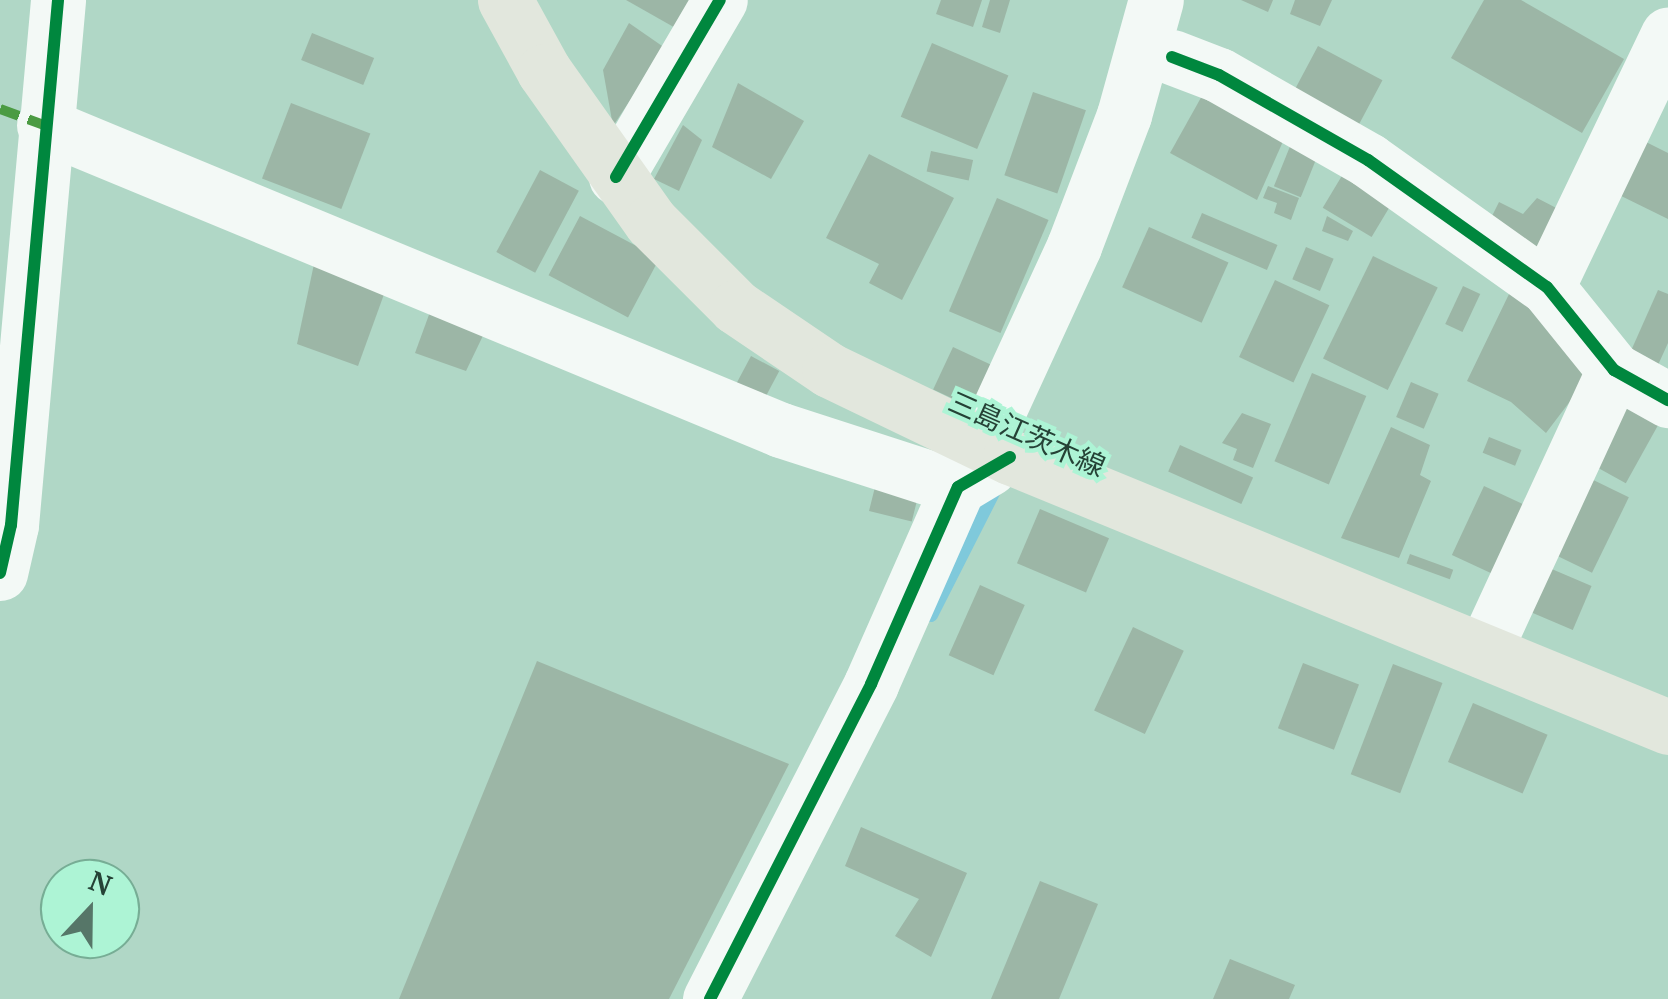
<!DOCTYPE html>
<meta charset="utf-8">
<style>
body{margin:0}
#map{position:relative;width:1668px;height:999px;overflow:hidden;background:#b0d7c6;font-family:"PT Serif","Noto Sans JP",serif}
div>[style]{position:absolute}
[style*='--x']{left:calc(var(--x)*1px);top:calc(var(--y)*1px);width:calc(var(--w)*1px);rotate:calc(var(--a)*1deg)}
.stream>*{height:14px;margin:-7px;padding:0 7px;transform-origin:7px;border-radius:7px;background:#7fc9db}
.building>*{inset:0;background:#9cb6a6;transform-origin:0 0}
.minor>*{height:55px;margin:-27.5px;padding:0 27.5px;transform-origin:27.5px;border-radius:27.5px;background:#f3f9f6}
.major>*{height:55px;margin:-27.5px;padding:0 27.5px;transform-origin:27.5px;border-radius:27.5px;background:#e2e7dd}
.quiet>*{height:10px;margin-top:-5px;transform-origin:0;background:repeating-linear-gradient(90deg,#4b9b43 0 20px,transparent 0 30px)}
.cycleway>*{height:12px;margin:-6px;padding:0 6px;transform-origin:6px;border-radius:6px;background:#00873e}
span{translate:-50% -50%;white-space:nowrap;text-align:center;line-height:1.15;-webkit-text-stroke:9px #adf4d5;paint-order:stroke}
.street-label{font-size:28px;color:#254236}
.north{position:absolute;left:40px;top:859px;width:100px;height:100px;box-sizing:border-box;background:#adf4d5;border:2px solid #77ad95;border-radius:50%;rotate:22deg;font-size:28px;font-weight:700;line-height:40px;text-align:center;color:#254236}
.north::after{content:'';display:block;margin:auto;width:35px;height:45px;background:#567668;clip-path:polygon(50% 0,100% 100%,50% 72%,0 100%)}
</style>
<div id="map">
<div class="stream">
<i style="--x:931;--y:615;--w:139;--a:-63.1"></i>
</div>
<div class="building">
<i style="clip-path:polygon(626px 0,701px 0,686px 34px)"></i>
<i style="clip-path:polygon(941px 0,982px 0,973px 27px,936px 14px)"></i>
<i style="clip-path:polygon(990px 0,1010px 0,1000px 33px,982px 27px)"></i>
<i style="clip-path:polygon(1241px 0,1273px 0,1268px 12px)"></i>
<i style="clip-path:polygon(1295px 0,1332px 0,1320px 26px,1290px 14px)"></i>
<i style="clip-path:polygon(1484px 0,1521px 0,1624px 59px,1582px 133px,1451px 58px)"></i>
<i style="clip-path:polygon(629px 23px,665px 48px,613px 126px,603px 70px)"></i>
<i style="left:312px;top:33px;width:67px;height:29px;rotate:22deg"></i>
<i style="left:932px;top:43px;width:83px;height:80px;rotate:23deg"></i>
<i style="left:1318px;top:46px;width:73px;height:53px;rotate:28deg"></i>
<i style="clip-path:polygon(738px 83px,804px 121px,771px 179px,712px 147px)"></i>
<i style="left:1033px;top:92px;width:56px;height:88px;rotate:19deg"></i>
<i style="clip-path:polygon(1203px 94px,1288px 130px,1257px 200px,1170px 153px)"></i>
<i style="left:291px;top:103px;width:85px;height:81px;rotate:21deg"></i>
<i style="clip-path:polygon(683px 125px,702px 140px,679px 191px,654px 179px)"></i>
<i style="clip-path:polygon(1638px 138px,1668px 153px,1668px 219px,1611px 191px)"></i>
<i style="left:1293px;top:139px;width:29px;height:51px;rotate:22deg"></i>
<i style="left:931px;top:151px;width:43px;height:21px;rotate:12deg"></i>
<i style="clip-path:polygon(869px 154px,954px 198px,902px 300px,869px 283px,879px 264px,826px 238px)"></i>
<i style="left:1349px;top:164px;width:57px;height:51px;rotate:31deg"></i>
<i style="left:540px;top:170px;width:44px;height:93px;rotate:28deg"></i>
<i style="clip-path:polygon(1268px 186px,1299px 198px,1291px 220px,1274px 213px,1277px 203px,1263px 198px)"></i>
<i style="left:997px;top:198px;width:56px;height:123px;rotate:23deg"></i>
<i style="clip-path:polygon(1537px 198px,1566px 213px,1545px 260px,1485px 230px,1499px 202px,1523px 214px)"></i>
<i style="left:1202px;top:213px;width:82px;height:27px;rotate:23deg"></i>
<i style="left:580px;top:216px;width:90px;height:67px;rotate:28deg"></i>
<i style="clip-path:polygon(1327px 216px,1353px 231px,1348px 241px,1322px 231px)"></i>
<i style="left:1149px;top:227px;width:87px;height:66px;rotate:24deg"></i>
<i style="left:1306px;top:247px;width:30px;height:35px;rotate:23deg"></i>
<i style="left:1373px;top:256px;width:72px;height:114px;rotate:26deg"></i>
<i style="clip-path:polygon(314px 264px,387px 286px,358px 366px,297px 344px)"></i>
<i style="left:1275px;top:280px;width:60px;height:85px;rotate:25deg"></i>
<i style="left:1463px;top:286px;width:19px;height:42px;rotate:25deg"></i>
<i style="clip-path:polygon(1658px 290px,1668px 294px,1668px 343px,1658px 365px,1630px 353px)"></i>
<i style="clip-path:polygon(1510px 292px,1557px 326px,1590px 375px,1546px 433px,1511px 402px,1467px 381px)"></i>
<i style="clip-path:polygon(434px 301px,491px 319px,466px 371px,415px 353px)"></i>
<i style="left:953px;top:347px;width:42px;height:47px;rotate:25deg"></i>
<i style="left:751px;top:356px;width:32px;height:37px;rotate:28deg"></i>
<i style="left:1312px;top:373px;width:59px;height:96px;rotate:23deg"></i>
<i style="left:1411px;top:382px;width:30px;height:38px;rotate:23deg"></i>
<i style="left:1626px;top:384px;width:48px;height:87px;rotate:29deg"></i>
<i style="clip-path:polygon(1242px 413px,1271px 424px,1253px 468px,1233px 460px,1237px 449px,1222px 443px)"></i>
<i style="clip-path:polygon(1391px 427px,1430px 445px,1420px 475px,1431px 481px,1399px 558px,1341px 538px)"></i>
<i style="left:1489px;top:437px;width:35px;height:17px;rotate:22deg"></i>
<i style="left:1180px;top:445px;width:80px;height:29px;rotate:24deg"></i>
<i style="left:878px;top:475px;width:44px;height:37px;rotate:14deg"></i>
<i style="left:1583px;top:475px;width:51px;height:84px;rotate:26deg"></i>
<i style="left:1484px;top:486px;width:47px;height:76px;rotate:25deg"></i>
<i style="left:1040px;top:509px;width:75px;height:59px;rotate:23deg"></i>
<i style="left:1410px;top:554px;width:46px;height:10px;rotate:20deg"></i>
<i style="left:1540px;top:564px;width:56px;height:48px;rotate:23deg"></i>
<i style="left:980px;top:585px;width:49px;height:77px;rotate:24deg"></i>
<i style="left:1133px;top:627px;width:56px;height:92px;rotate:25deg"></i>
<i style="clip-path:polygon(537px 661px,789px 764px,669px 999px,399px 999px)"></i>
<i style="left:1303px;top:663px;width:60px;height:70px;rotate:21deg"></i>
<i style="left:1393px;top:664px;width:53px;height:118px;rotate:21deg"></i>
<i style="left:1473px;top:703px;width:81px;height:64px;rotate:23deg"></i>
<i style="clip-path:polygon(861px 827px,967px 873px,931px 957px,895px 936px,919px 899px,845px 866px)"></i>
<i style="clip-path:polygon(1040px 881px,1098px 904px,1059px 999px,991px 999px)"></i>
<i style="clip-path:polygon(1230px 959px,1295px 985px,1289px 999px,1213px 999px)"></i>
</div>
<div class="minor">
<i style="--x:1172;--y:57;--w:50;--a:21"></i>
<i style="--x:1219;--y:75;--w:172;--a:29.7"></i>
<i style="--x:1368;--y:160;--w:219;--a:35.4"></i>
<i style="--x:1547;--y:287;--w:107;--a:51.1"></i>
<i style="--x:1614;--y:370;--w:62;--a:29.1"></i>
<i style="--x:44;--y:125;--w:798;--a:22.48"></i>
<i style="--x:781;--y:430;--w:186;--a:17.9"></i>
<i style="--x:616;--y:177;--w:205;--a:-59.6"></i>
<i style="--x:1547;--y:287;--w:280;--a:-64.4"></i>
<i style="--x:983;--y:444;--w:218;--a:-65.3"></i>
<i style="--x:1074;--y:246;--w:140;--a:-69.1"></i>
<i style="--x:1124;--y:115;--w:119;--a:-74.5"></i>
<i style="--x:0;--y:573;--w:49;--a:-77.1"></i>
<i style="--x:11;--y:525;--w:527;--a:-84.88"></i>
<i style="--x:1484;--y:651;--w:310;--a:-65.2"></i>
<i style="--x:710;--y:999;--w:354;--a:-62.9"></i>
<i style="--x:871;--y:684;--w:215;--a:-66.2"></i>
<i style="--x:958;--y:487;--w:37;--a:-31"></i>
</div>
<div class="major">
<i style="--x:505;--y:0;--w:81;--a:61.2"></i>
<i style="--x:544;--y:71;--w:185;--a:54.7"></i>
<i style="--x:651;--y:222;--w:120;--a:45"></i>
<i style="--x:736;--y:307;--w:112;--a:34.1"></i>
<i style="--x:829;--y:370;--w:201;--a:25.7"></i>
<i style="--x:1010;--y:457;--w:711;--a:22.31"></i>
</div>
<div class="quiet">
<i style="--x:0;--y:109;--w:47;--a:20"></i>
</div>
<div class="cycleway">
<i style="--x:1172;--y:57;--w:50;--a:21"></i>
<i style="--x:1219;--y:75;--w:172;--a:29.7"></i>
<i style="--x:1368;--y:160;--w:219;--a:35.4"></i>
<i style="--x:1547;--y:287;--w:107;--a:51.1"></i>
<i style="--x:1614;--y:370;--w:62;--a:29.1"></i>
<i style="--x:616;--y:177;--w:205;--a:-59.6"></i>
<i style="--x:0;--y:573;--w:49;--a:-77.1"></i>
<i style="--x:11;--y:525;--w:527;--a:-84.88"></i>
<i style="--x:710;--y:999;--w:354;--a:-62.9"></i>
<i style="--x:871;--y:684;--w:215;--a:-66.2"></i>
<i style="--x:958;--y:487;--w:60;--a:-30"></i>
</div>
<div class="street-label">
<span style="left:1027px;top:434px;rotate:24deg">三島江茨木線</span>
</div>
<div class="north">N</div>
</div>
